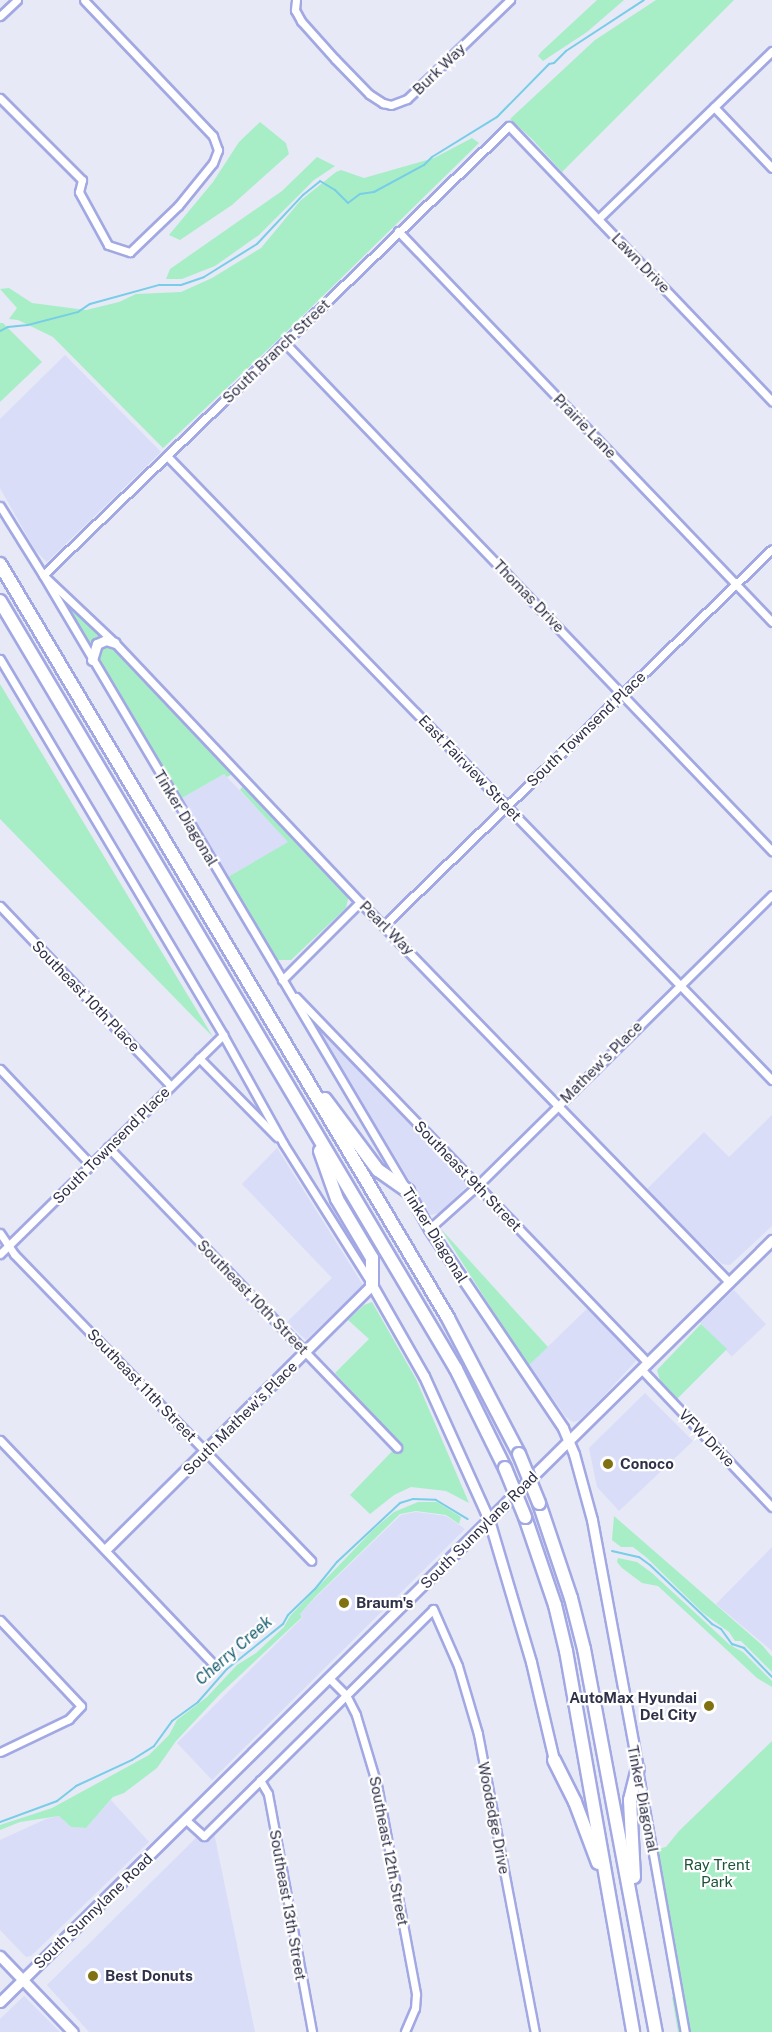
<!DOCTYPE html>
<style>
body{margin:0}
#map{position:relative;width:772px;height:2032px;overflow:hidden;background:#e7e9f6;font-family:"Public Sans",sans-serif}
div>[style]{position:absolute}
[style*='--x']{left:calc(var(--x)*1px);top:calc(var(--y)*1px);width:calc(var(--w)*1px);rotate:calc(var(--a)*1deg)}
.built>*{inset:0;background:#d9ddf8;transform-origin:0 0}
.green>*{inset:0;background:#a7eec7}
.stream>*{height:2px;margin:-1px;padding:0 1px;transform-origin:1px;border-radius:1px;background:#78cde7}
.roads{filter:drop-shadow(2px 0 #a2a8e3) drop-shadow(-2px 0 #a2a8e3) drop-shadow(0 2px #a2a8e3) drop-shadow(0 -2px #a2a8e3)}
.street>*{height:7px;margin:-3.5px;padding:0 3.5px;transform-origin:3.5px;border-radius:3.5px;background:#fff}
.secondary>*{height:9px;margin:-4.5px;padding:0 4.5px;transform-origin:4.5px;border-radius:4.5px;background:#fff}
.highway>*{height:12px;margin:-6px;padding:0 6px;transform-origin:6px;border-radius:6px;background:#fff}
.bridges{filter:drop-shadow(2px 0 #a2a8e3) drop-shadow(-2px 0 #a2a8e3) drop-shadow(0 2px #a2a8e3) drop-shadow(0 -2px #a2a8e3)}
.highway-bridge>*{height:12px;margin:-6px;padding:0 6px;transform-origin:6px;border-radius:6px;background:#fff}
.dots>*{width:16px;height:16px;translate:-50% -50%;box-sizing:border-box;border:3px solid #fff;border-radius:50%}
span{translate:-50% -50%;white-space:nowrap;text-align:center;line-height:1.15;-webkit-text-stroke:4.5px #fff;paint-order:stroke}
.street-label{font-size:15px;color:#2f3149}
.poi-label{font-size:15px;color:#2f3149;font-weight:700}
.left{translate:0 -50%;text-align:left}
.right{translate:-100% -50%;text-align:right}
.park-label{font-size:15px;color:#1d5339}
.water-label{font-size:16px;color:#1a5e71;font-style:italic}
</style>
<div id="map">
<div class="built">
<i style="clip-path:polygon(65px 355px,161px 452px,47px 562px,35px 550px,0 488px,0 419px)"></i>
<i style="clip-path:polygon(224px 774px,289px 842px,228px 877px,182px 798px)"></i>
<i style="clip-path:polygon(319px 1026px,470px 1183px,440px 1213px,430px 1215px,427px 1209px,316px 1028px)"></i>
<i style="clip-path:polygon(772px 1115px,772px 1226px,730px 1265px,722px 1264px,646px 1190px,704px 1132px,729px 1157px)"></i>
<i style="clip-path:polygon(277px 1148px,363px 1285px,306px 1340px,287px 1322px,332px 1278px,242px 1184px)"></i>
<i style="left:734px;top:1290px;width:47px;height:47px;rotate:47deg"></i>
<i style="clip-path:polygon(596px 1300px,644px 1352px,600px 1400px,579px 1420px,573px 1422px,566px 1417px,529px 1365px)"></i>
<i style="clip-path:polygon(645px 1393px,693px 1441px,619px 1511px,597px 1487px,589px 1448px)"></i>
<i style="clip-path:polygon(416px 1512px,446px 1516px,465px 1529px,212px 1780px,177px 1743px,303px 1617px,300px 1614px,316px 1597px,401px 1515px)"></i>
<i style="clip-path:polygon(772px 1547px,772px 1651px,716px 1604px)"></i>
<i style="clip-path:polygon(111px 1800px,149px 1842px,31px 1956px,26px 1957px,0 1930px,0 1840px,46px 1819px,59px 1816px,71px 1827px,86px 1828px)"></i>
<i style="clip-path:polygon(208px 1826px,214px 1833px,255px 2032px,89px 2032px,47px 1985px)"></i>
<i style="clip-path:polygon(24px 1996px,60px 2032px,0 2032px,0 2019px)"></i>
</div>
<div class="green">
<i style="clip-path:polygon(597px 0,624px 0,587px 32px,543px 61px,538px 56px,541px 52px)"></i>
<i style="clip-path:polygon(656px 0,734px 0,562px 172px,532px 139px,510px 119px,595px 40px)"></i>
<i style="clip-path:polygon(260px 122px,286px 143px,289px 154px,232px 205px,180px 240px,169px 235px,213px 182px,239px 142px)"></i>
<i style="clip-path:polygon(472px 138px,479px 143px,280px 338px,163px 448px,53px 337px,18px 320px,9px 319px,17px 308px,0 289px,9px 288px,32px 303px,86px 310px,119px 302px,136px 294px,181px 292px,212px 278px,261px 248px,300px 201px,336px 172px,341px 170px,364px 178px,434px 158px)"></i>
<i style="clip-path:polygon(317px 157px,335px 166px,314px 180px,259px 235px,215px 266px,182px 279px,166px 279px,170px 269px,282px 191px)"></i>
<i style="clip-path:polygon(0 323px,3px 323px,42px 362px,0 402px)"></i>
<i style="clip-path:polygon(61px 596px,100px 636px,90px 644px)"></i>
<i style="clip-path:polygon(107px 645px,114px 649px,230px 771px,231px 775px,227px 777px,224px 774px,182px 798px,96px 656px,101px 647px)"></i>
<i style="clip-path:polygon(0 684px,213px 1037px,0 819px)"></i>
<i style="clip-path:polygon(244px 785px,349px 895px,346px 908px,291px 960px,277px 960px,228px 877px,288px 842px,240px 790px)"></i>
<i style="clip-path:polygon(441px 1229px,548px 1347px,529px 1365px,526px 1363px)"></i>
<i style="clip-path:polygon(372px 1302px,416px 1379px,469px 1503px,446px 1491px,411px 1487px,394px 1495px,370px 1514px,350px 1495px,400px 1443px,335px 1373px,369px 1339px,348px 1320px,364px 1305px)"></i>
<i style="clip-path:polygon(701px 1324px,727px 1349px,676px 1400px,661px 1384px,657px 1370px)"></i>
<i style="clip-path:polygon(418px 1502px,437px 1502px,461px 1517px,459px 1524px,446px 1515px,416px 1511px,400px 1514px,315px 1597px,300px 1614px,302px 1617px,221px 1693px,176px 1741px,157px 1768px,124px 1793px,113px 1797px,86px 1828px,71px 1827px,59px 1816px,20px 1822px,0 1830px,0 1825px,52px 1808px,149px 1755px,169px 1735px,177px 1720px,207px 1697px,237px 1665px,256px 1653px,284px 1627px,290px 1616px,373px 1530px,394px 1512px)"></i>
<i style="clip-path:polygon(614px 1516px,762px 1645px,772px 1657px,772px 1672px,741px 1641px,735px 1641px,729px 1632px,703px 1613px,647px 1558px,633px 1547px,621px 1547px,612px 1540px)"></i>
<i style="clip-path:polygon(618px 1558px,637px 1562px,652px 1573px,730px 1645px,743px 1652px,772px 1681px,772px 1687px,757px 1678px,658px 1586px,642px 1583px,622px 1568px,617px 1562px)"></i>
<i style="clip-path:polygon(772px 1741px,772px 2032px,678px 2032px,672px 1997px,683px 1995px,657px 1849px,666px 1847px,679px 1831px)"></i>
</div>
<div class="stream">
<i style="--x:0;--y:331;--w:9;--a:-27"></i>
<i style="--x:8;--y:327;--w:20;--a:-6"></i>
<i style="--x:28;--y:325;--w:52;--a:-14.6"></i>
<i style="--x:78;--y:312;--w:14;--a:-34"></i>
<i style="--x:90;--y:304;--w:72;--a:-15.4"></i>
<i style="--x:159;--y:285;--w:22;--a:0"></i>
<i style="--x:181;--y:285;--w:24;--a:-19"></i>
<i style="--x:204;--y:277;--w:62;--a:-31.9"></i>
<i style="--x:257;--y:244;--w:67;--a:-46.8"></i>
<i style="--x:303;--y:195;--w:22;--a:-39"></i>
<i style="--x:320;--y:181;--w:17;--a:31"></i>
<i style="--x:335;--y:190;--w:18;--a:45"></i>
<i style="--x:348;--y:203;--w:15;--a:-37"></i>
<i style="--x:360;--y:194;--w:14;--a:-8"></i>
<i style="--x:374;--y:192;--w:57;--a:-28.4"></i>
<i style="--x:424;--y:165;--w:11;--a:-45"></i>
<i style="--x:432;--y:157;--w:76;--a:-31.6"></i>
<i style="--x:497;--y:117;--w:74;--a:-45.5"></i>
<i style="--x:549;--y:64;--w:5;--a:-11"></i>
<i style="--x:554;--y:63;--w:17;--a:-45"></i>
<i style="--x:566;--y:51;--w:93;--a:-33.2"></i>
<i style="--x:612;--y:1551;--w:28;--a:13"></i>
<i style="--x:639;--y:1557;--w:14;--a:36"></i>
<i style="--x:650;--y:1565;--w:86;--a:43.6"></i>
<i style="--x:712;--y:1624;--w:10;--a:29"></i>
<i style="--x:721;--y:1629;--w:19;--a:54"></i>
<i style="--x:732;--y:1644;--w:13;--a:18"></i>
<i style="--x:744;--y:1648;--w:40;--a:46"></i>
<i style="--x:0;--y:1822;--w:61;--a:-20.2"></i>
<i style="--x:57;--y:1801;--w:24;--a:-38"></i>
<i style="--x:76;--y:1786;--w:62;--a:-24.9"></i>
<i style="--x:132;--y:1760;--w:26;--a:-32"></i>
<i style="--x:154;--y:1746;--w:31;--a:-54"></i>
<i style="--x:172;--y:1721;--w:32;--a:-36"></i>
<i style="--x:198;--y:1702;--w:44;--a:-48.7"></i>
<i style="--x:227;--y:1669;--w:72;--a:-38.8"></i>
<i style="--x:283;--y:1624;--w:10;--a:-61"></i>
<i style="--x:288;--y:1615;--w:37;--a:-44"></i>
<i style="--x:315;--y:1589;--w:35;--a:-51"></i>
<i style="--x:337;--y:1562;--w:86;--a:-43.1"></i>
<i style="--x:400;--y:1503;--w:14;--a:-17"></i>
<i style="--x:413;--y:1499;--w:23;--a:2"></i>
<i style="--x:436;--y:1500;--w:37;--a:31"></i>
</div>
<div class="roads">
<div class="street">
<i style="--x:296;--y:0;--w:10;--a:96"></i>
<i style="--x:295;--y:10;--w:13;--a:61"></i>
<i style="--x:301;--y:21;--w:51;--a:48.2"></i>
<i style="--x:335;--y:59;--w:49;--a:45.8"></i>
<i style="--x:369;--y:94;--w:17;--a:33"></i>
<i style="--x:383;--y:103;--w:8;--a:14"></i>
<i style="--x:391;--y:105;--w:17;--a:-21"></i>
<i style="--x:407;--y:99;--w:143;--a:-43.9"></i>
<i style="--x:0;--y:16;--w:23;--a:-43"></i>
<i style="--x:0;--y:98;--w:116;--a:45"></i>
<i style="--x:82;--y:180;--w:12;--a:104"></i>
<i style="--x:79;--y:192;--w:60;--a:61.3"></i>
<i style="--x:108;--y:245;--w:23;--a:18"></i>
<i style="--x:130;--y:252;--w:66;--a:-43.8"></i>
<i style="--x:178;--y:206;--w:55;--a:-50.9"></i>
<i style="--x:213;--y:163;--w:14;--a:-69"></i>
<i style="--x:218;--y:150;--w:15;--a:-110"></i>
<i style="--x:213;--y:136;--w:187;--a:-133.5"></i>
<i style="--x:714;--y:107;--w:84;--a:46.4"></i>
<i style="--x:598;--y:219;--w:242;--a:-44"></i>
<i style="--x:398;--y:231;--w:541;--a:46.27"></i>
<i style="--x:285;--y:343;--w:704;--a:46.21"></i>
<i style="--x:167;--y:456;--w:869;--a:45.89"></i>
<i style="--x:0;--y:506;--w:81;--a:58.1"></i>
<i style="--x:43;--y:575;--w:709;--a:59.38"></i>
<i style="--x:0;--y:659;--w:437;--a:59.3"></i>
<i style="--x:223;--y:1035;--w:124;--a:60.9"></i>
<i style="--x:283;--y:1143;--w:163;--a:57.8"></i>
<i style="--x:0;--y:906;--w:248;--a:46.5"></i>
<i style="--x:384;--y:925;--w:540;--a:-44.1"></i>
<i style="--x:282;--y:980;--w:110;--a:-45"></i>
<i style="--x:296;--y:997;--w:508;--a:46.12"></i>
<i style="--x:199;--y:1058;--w:111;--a:45.4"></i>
<i style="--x:0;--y:1069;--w:132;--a:46.5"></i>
<i style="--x:108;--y:1147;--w:417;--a:46.1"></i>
<i style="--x:429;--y:1229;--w:64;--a:-41.9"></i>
<i style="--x:477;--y:1186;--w:414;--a:-44.6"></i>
<i style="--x:0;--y:1233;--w:25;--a:56"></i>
<i style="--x:14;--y:1254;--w:427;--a:45.9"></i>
<i style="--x:0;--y:1254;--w:313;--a:-44.5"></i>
<i style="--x:729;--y:1282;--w:530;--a:-134.16"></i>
<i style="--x:360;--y:902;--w:357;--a:-133.4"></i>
<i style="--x:115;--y:643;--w:99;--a:-136.6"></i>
<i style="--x:43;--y:575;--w:647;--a:-43.94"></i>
<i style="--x:509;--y:126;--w:381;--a:46.3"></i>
<i style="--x:641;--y:1369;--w:190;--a:46.5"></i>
<i style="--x:0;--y:1440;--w:313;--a:46.4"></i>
<i style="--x:0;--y:1620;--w:118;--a:46.7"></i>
<i style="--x:81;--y:1706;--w:18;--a:133"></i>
<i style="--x:69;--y:1719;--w:76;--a:154.4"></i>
<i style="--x:329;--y:1678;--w:24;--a:45"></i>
<i style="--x:346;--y:1695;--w:22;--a:63"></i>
<i style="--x:356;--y:1715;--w:73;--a:73.3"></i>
<i style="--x:377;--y:1785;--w:213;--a:79.4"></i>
<i style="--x:416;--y:1994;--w:14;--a:94"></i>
<i style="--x:415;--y:2008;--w:26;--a:113"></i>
<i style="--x:639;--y:1775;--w:261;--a:79.9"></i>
<i style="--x:260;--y:1780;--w:16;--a:60"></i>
<i style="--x:268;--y:1794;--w:242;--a:79.5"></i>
<i style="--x:186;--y:1820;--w:24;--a:42"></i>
<i style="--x:204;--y:1836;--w:322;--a:-44.7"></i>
<i style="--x:433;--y:1609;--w:62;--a:66.3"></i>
<i style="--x:458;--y:1666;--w:71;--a:73.6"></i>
<i style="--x:478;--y:1734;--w:303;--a:79.2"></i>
</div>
<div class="secondary">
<i style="--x:92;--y:660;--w:17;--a:-73"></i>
<i style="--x:97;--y:644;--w:10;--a:-24"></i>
<i style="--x:106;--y:640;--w:9;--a:18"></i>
<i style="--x:408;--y:1191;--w:43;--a:61.1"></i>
<i style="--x:429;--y:1229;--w:240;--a:56"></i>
<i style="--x:563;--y:1428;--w:28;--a:67"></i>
<i style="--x:574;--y:1454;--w:68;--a:74.7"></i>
<i style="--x:592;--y:1520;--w:253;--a:79.5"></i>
<i style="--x:106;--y:1549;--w:375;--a:-44.8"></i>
<i style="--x:372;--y:1285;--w:105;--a:60.3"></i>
<i style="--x:424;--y:1376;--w:158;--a:65.7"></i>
<i style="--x:489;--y:1520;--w:148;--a:73.5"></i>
<i style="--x:531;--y:1662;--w:101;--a:76.8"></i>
<i style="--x:0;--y:1956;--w:105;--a:46.2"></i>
<i style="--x:0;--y:2002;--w:1085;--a:-44.63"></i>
</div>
<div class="highway">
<i style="--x:0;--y:564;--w:877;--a:59.28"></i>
<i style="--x:448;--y:1318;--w:153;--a:62.4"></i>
<i style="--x:0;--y:601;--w:893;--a:59.3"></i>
<i style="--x:456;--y:1369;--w:110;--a:63.7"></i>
<i style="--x:325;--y:1099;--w:89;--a:53.3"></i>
<i style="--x:378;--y:1170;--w:37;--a:35"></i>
<i style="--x:320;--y:1151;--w:51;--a:70.5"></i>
<i style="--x:337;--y:1199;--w:69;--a:59.3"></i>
<i style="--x:372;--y:1258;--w:27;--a:90"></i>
<i style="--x:539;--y:1503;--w:100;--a:71.4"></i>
<i style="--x:571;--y:1598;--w:53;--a:75.7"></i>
<i style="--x:584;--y:1649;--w:390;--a:79.4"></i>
<i style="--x:525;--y:1517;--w:93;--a:71.2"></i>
<i style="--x:555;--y:1605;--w:47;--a:76.6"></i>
<i style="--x:566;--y:1651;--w:387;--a:80"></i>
<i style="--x:554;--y:1760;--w:47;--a:63.4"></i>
<i style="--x:575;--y:1802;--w:65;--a:69.3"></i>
<i style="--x:634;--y:1877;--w:77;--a:-93"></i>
<i style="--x:630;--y:1800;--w:32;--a:-76"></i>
</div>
</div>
<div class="bridges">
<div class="highway-bridge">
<i style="--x:519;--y:1454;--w:53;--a:67.8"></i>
<i style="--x:505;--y:1468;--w:53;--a:67.8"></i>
</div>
</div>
<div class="dots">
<i style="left:608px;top:1464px;background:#807111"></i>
<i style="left:344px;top:1603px;background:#807111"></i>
<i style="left:709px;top:1706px;background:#807111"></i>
<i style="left:93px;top:1976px;background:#807111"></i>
</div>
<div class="street-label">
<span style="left:439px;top:69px;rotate:-44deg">Burk Way</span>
<span style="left:641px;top:263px;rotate:46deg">Lawn Drive</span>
<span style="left:276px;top:351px;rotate:-44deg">South Branch Street</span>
<span style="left:585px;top:426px;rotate:46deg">Prairie Lane</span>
<span style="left:529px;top:596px;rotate:46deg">Thomas Drive</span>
<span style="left:586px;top:729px;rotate:-44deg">South Townsend Place</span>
<span style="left:470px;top:768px;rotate:46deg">East Fairview Street</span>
<span style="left:186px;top:818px;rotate:59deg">Tinker Diagonal</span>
<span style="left:387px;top:928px;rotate:45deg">Pearl Way</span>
<span style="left:86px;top:996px;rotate:46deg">Southeast 10th Place</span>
<span style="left:601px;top:1062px;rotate:-45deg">Mathew's Place</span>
<span style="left:111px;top:1145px;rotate:-45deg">South Townsend Place</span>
<span style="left:468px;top:1176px;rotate:46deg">Southeast 9th Street</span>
<span style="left:435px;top:1235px;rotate:58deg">Tinker Diagonal</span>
<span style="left:253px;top:1297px;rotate:46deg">Southeast 10th Street</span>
<span style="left:142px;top:1385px;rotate:46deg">Southeast 11th Street</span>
<span style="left:240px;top:1418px;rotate:-45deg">South Mathew's Place</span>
<span style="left:707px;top:1438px;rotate:46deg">VFW Drive</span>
<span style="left:479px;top:1530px;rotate:-45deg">South Sunnylane Road</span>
<span style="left:643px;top:1799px;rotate:79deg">Tinker Diagonal</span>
<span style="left:494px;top:1818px;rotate:79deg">Woodedge Drive</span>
<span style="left:389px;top:1851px;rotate:79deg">Southeast 12th Street</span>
<span style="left:288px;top:1905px;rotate:80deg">Southeast 13th Street</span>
<span style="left:93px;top:1911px;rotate:-44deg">South Sunnylane Road</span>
</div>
<div class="poi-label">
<span class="left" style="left:620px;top:1464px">Conoco</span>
<span class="left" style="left:356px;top:1603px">Braum's</span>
<span class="right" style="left:697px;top:1706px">AutoMax Hyundai<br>Del City</span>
<span class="left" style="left:105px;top:1976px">Best Donuts</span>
</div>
<div class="park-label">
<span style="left:717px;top:1873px">Ray Trent<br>Park</span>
</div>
<div class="water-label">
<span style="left:234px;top:1651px;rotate:-41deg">Cherry Creek</span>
</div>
</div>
